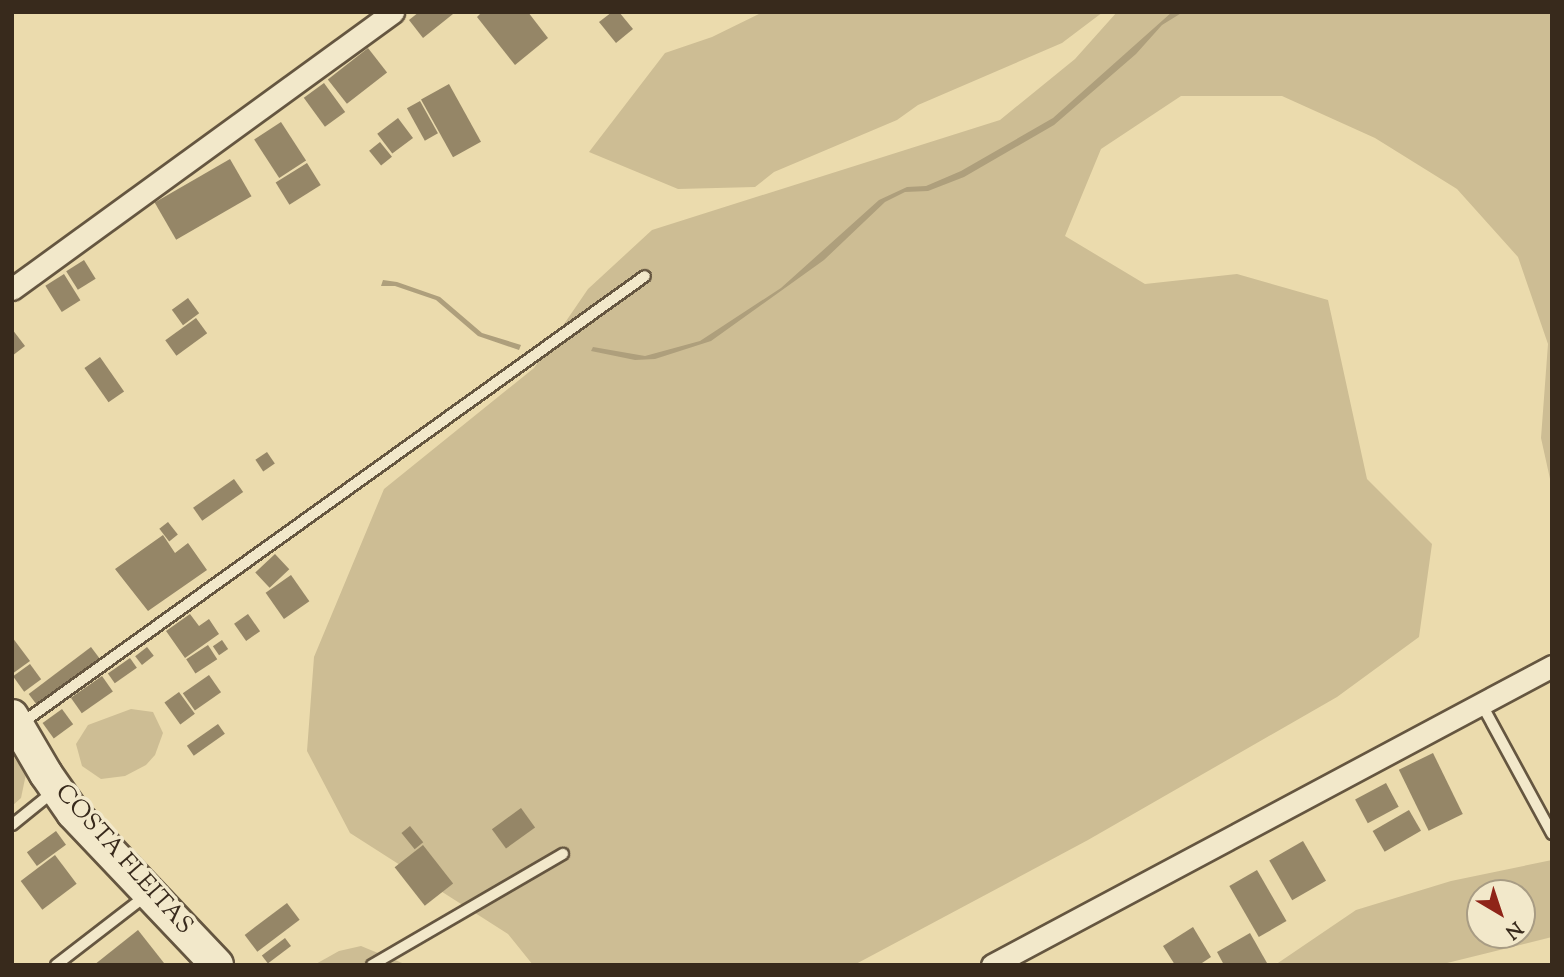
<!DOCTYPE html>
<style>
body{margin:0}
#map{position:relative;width:1564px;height:977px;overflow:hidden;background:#ebdbad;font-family:"Sorts Mill Goudy",serif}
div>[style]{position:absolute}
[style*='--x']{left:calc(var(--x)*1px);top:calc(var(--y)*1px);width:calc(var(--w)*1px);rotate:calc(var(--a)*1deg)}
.green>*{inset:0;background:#cdbd94}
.water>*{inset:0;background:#ae9f7c}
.building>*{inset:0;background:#958667;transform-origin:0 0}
.roads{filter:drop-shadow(2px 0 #655640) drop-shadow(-2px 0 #655640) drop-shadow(0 2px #655640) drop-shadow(0 -2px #655640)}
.service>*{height:10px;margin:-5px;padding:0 5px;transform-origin:5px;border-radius:5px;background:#f2e8ca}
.minor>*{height:21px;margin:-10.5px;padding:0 10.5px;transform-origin:10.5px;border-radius:10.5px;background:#f2e8ca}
.secondary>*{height:32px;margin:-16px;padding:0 16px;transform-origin:16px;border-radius:16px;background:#f2e8ca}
span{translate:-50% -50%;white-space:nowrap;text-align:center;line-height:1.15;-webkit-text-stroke:7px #f2e8ca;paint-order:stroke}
.street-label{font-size:24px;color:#382a1c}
.frame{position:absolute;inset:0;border:14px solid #382a1c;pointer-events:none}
.north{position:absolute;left:1466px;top:879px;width:70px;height:70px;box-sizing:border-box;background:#f2e8ca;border:2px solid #a89c84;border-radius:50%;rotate:141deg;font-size:19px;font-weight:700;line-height:28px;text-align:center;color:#382a1c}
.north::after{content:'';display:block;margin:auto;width:24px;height:32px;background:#8f2418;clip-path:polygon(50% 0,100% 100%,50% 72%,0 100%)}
</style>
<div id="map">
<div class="green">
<i style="clip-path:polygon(763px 12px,1103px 12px,1062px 43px,918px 105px,897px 120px,774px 172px,755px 187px,678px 189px,589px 152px,665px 53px,712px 37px)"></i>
<i style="clip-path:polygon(1117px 12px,1552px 12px,1552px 488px,1541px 438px,1548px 344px,1518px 257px,1457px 189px,1375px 138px,1282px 96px,1181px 96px,1101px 149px,1065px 236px,1145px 284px,1237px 274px,1328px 300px,1367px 479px,1432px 544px,1419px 637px,1337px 697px,1088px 840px,854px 965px,533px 965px,508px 934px,350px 833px,307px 751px,314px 657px,384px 489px,534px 368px,588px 289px,652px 230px,1000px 120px,1075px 59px)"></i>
<i style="clip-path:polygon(131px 709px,153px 712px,163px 733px,155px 755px,146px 765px,125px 776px,101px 779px,82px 766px,76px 744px,88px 725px)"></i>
<i style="clip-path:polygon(13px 756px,26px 774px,21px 798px,12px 806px)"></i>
<i style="clip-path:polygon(evenodd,1552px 860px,1552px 937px,1439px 965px,1275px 965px,1356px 910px,1451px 881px,1552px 860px,1522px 893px,1522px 935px,1480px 935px,1480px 893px,1522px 893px)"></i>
<i style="clip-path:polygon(361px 946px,407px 965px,314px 965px,339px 951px)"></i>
</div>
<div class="water">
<i style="clip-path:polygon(1172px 12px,1183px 12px,1162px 25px,1136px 54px,1054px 125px,964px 177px,928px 191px,905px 192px,885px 202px,824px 260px,711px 341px,655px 359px,635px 360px,591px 351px,593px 347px,645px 356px,700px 341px,781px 288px,879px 200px,907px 187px,926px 186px,961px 171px,1053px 118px)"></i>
<i style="clip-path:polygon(383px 280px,397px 282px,440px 297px,482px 333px,521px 345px,519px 350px,478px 336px,436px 300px,395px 286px,381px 286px)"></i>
</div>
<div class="building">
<i style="clip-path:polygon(419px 12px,452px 12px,453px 14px,423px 38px,409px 20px)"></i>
<i style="clip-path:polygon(482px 12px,528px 12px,548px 38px,515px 65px,477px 17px)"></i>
<i style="clip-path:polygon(612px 12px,619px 12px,633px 29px,616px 43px,599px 22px)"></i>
<i style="left:368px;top:48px;width:31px;height:51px;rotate:52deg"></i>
<i style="left:324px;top:83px;width:36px;height:25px;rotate:54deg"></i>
<i style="left:449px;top:84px;width:66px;height:32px;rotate:61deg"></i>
<i style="left:420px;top:101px;width:37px;height:15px;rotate:61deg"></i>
<i style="left:398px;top:118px;width:25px;height:26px;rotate:53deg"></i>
<i style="left:281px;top:122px;width:46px;height:32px;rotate:57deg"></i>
<i style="left:380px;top:142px;width:19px;height:14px;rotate:51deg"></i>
<i style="left:230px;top:159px;width:43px;height:87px;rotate:60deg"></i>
<i style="left:307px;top:163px;width:26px;height:37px;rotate:58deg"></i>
<i style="left:84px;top:260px;width:22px;height:21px;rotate:58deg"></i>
<i style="left:64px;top:274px;width:31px;height:22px;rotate:58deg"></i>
<i style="left:188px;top:298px;width:19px;height:20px;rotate:54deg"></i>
<i style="left:196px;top:318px;width:19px;height:38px;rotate:54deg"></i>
<i style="clip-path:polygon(12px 329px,25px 346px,12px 356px)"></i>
<i style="left:100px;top:357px;width:42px;height:19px;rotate:55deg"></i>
<i style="left:267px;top:452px;width:14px;height:14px;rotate:56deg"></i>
<i style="left:234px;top:479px;width:16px;height:50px;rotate:55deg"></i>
<i style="left:168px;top:522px;width:16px;height:11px;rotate:52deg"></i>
<i style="clip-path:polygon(163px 535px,175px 553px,188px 543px,207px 570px,148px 611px,115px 569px)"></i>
<i style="left:275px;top:554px;width:21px;height:27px;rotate:47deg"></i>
<i style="left:291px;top:575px;width:32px;height:31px;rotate:55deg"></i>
<i style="clip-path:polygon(190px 614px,199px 626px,209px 619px,219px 634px,185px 658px,166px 631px)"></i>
<i style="left:248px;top:614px;width:21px;height:17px;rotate:55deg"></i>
<i style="clip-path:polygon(12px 637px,30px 661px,12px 674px)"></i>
<i style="left:222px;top:640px;width:11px;height:11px;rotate:56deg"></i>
<i style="left:208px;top:645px;width:17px;height:26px;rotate:57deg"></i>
<i style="left:91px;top:647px;width:15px;height:78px;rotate:53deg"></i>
<i style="left:147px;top:647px;width:11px;height:15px;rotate:52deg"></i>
<i style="left:130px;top:658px;width:12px;height:27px;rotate:55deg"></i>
<i style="left:30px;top:664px;width:19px;height:21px;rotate:54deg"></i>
<i style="left:209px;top:675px;width:21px;height:32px;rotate:55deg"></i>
<i style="left:102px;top:676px;width:19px;height:38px;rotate:55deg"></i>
<i style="left:179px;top:692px;width:27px;height:18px;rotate:54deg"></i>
<i style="left:62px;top:709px;width:19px;height:24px;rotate:54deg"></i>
<i style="left:218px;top:724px;width:12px;height:38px;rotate:55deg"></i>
<i style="left:1433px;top:753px;width:68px;height:38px;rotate:64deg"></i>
<i style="left:1386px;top:783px;width:27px;height:35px;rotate:62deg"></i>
<i style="left:521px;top:808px;width:24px;height:36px;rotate:54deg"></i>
<i style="left:1409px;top:810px;width:24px;height:42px;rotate:60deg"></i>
<i style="left:410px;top:826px;width:21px;height:11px;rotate:51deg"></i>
<i style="left:56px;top:831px;width:17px;height:36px;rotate:54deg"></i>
<i style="left:1303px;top:841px;width:46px;height:39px;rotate:60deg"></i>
<i style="left:423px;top:845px;width:49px;height:36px;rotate:52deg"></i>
<i style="left:55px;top:855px;width:36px;height:43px;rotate:53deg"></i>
<i style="left:1257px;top:870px;width:59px;height:32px;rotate:60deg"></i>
<i style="left:287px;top:903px;width:21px;height:53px;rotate:53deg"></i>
<i style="clip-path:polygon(1193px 927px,1211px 957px,1199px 965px,1175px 965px,1163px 946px)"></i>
<i style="clip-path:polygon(138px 930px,164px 963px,94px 965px)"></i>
<i style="clip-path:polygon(1250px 933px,1267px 963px,1224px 965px,1217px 952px)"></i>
<i style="left:285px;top:938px;width:10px;height:29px;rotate:53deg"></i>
</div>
<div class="roads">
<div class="service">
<i style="--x:1481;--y:703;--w:149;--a:61.5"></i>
<i style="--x:19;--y:725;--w:770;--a:-35.65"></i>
<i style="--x:12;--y:825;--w:54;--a:-39"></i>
<i style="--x:56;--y:965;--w:115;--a:-37.6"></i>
<i style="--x:372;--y:965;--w:221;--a:-30.2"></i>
</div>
<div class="minor">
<i style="--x:12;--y:289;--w:471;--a:-36"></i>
<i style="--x:992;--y:965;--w:635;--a:-28.1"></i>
</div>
<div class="secondary">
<i style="--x:12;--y:716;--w:67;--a:59.6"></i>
<i style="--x:46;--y:774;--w:47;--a:55.3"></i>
<i style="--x:73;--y:813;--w:209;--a:46.5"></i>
</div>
</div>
<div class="street-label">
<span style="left:123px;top:860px;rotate:48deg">COSTA FLEITAS</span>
</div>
<div class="frame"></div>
<div class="north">N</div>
</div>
